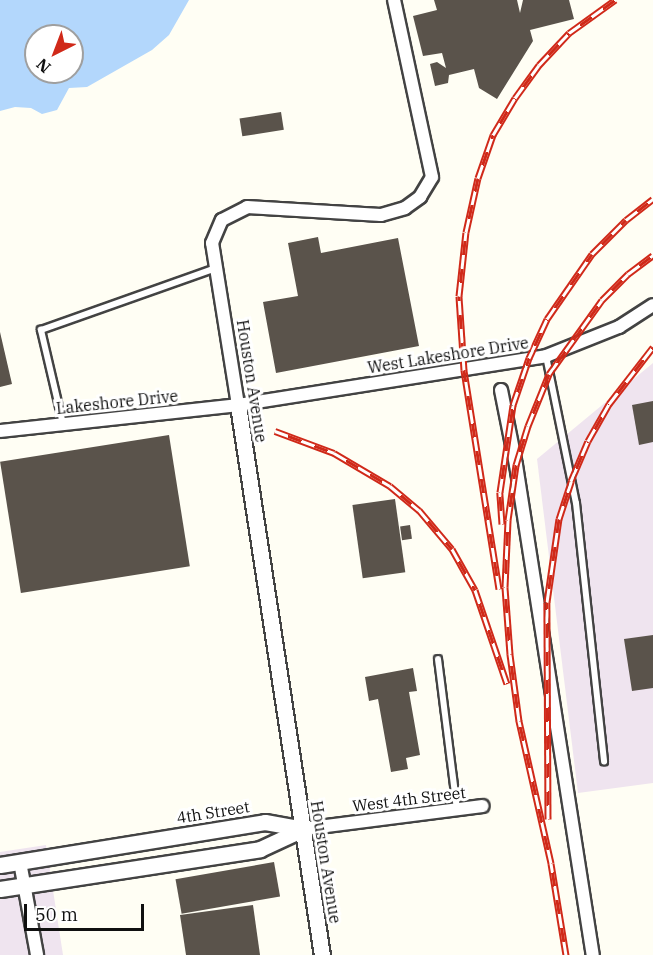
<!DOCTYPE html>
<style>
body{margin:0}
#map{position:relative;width:653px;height:955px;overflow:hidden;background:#fffef4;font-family:"IBM Plex Serif",serif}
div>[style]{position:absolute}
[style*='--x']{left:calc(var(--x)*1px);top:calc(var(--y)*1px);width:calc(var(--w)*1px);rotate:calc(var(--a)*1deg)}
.industrial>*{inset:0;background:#efe4ef}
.water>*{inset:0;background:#b3d7fc}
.building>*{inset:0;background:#5a534b;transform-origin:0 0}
.roads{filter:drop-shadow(2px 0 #434343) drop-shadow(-2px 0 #434343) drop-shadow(0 2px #434343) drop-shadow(0 -2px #434343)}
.service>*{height:6px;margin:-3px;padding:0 3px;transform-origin:3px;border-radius:3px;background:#fff}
.minor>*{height:12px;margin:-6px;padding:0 6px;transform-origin:6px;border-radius:6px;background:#fff}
.tertiary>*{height:15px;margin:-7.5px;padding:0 7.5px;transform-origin:7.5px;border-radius:7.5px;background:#fff}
.rail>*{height:7px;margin-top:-3.5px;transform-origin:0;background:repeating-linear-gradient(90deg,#fff 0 14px,#d02919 0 28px);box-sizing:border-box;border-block:2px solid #d02919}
span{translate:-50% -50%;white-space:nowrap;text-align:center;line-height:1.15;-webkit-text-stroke:6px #fff;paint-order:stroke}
.street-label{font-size:16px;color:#101010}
.north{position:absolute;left:24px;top:24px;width:60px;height:60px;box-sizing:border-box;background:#fff;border:2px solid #9f9f9f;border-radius:50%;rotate:222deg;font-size:16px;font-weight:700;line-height:24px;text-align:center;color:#101010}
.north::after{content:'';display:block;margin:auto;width:21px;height:27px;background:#d02919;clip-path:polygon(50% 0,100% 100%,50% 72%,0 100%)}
.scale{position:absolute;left:24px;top:904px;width:120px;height:27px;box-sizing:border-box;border:3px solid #101010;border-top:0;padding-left:8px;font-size:18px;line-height:21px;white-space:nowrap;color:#101010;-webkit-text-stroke:4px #fff;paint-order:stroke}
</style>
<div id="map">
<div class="industrial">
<i style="clip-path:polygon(653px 363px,653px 783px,578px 793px,537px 459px)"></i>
<i style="clip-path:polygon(46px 845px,63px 955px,0 955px,0 852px)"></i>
</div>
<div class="water">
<i style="clip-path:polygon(evenodd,0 0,189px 0,169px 35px,152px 50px,87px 87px,69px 88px,57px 110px,42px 114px,31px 108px,15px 107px,0 111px,0 0,36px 36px,72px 36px,72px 72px,36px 72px,36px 36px)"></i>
</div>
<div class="building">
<i style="clip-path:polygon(434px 0,517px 0,520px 13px,523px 0,569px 0,574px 19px,530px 30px,533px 41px,497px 99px,479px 88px,474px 69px,449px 75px,448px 83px,435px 86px,430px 64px,437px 62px,446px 68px,442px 53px,423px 56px,413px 16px,437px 10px)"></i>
<i style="left:281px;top:112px;width:18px;height:42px;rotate:81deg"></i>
<i style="clip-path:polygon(318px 237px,321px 253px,398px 238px,419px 346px,276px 373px,263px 302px,298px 296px,288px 243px)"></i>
<i style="clip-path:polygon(0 332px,12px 384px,0 387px)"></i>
<i style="clip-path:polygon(653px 401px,653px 442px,639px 445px,632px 405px)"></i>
<i style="left:169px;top:435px;width:133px;height:171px;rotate:81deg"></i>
<i style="left:395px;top:499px;width:74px;height:43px;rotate:82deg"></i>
<i style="left:410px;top:525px;width:14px;height:10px;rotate:82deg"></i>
<i style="clip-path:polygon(653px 635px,653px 688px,632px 691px,624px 639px)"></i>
<i style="clip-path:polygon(413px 668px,417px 691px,409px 692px,420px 755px,406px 758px,408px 769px,391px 772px,378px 699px,369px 701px,365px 677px)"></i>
<i style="left:274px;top:862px;width:35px;height:100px;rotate:80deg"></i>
<i style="clip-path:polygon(253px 905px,260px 955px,186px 955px,180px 915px)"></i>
</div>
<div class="roads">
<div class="service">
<i style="--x:546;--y:356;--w:150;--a:78.5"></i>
<i style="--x:576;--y:503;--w:260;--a:83.8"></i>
<i style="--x:63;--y:424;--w:97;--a:-103.2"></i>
<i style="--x:41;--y:330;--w:186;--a:-19.5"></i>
<i style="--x:438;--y:659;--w:151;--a:82.8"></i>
</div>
<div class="minor">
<i style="--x:501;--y:390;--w:76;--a:78.7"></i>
<i style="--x:516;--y:465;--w:496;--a:81.1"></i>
<i style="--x:238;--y:405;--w:164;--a:-99.1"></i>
<i style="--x:212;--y:243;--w:25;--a:-67"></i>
<i style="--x:222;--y:220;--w:28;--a:-27"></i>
<i style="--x:247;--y:207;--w:134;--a:3.4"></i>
<i style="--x:381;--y:215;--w:25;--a:-16"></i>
<i style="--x:405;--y:208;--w:19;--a:-36"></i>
<i style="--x:420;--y:197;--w:23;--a:-59"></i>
<i style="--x:432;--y:177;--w:181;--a:-102.1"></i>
<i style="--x:0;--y:431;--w:239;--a:-6.2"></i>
<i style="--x:238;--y:405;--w:312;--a:-9"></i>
<i style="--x:546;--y:356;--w:79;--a:-21.7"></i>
<i style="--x:619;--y:327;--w:40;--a:-32.9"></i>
<i style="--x:303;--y:829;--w:181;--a:-7.3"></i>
<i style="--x:20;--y:862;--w:95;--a:79.6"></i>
</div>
<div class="tertiary">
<i style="--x:238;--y:405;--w:556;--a:81.32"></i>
<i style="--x:0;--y:865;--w:268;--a:-9.2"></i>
<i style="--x:265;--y:822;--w:39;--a:10"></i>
<i style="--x:0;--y:889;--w:263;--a:-8.7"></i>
<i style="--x:260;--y:849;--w:47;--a:-24.9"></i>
</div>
</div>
<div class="rail">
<i style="--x:275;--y:431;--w:63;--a:20.4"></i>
<i style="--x:334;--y:453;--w:65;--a:30.5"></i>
<i style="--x:390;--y:486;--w:38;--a:40"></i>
<i style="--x:419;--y:510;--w:51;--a:49.8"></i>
<i style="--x:452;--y:549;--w:47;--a:60.7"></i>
<i style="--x:475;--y:590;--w:99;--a:71.2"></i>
<i style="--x:502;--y:524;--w:32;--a:-94"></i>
<i style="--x:500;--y:492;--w:88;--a:-81.5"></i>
<i style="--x:513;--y:405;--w:50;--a:-71.2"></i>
<i style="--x:529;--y:358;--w:43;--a:-65.2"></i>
<i style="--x:547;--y:319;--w:79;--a:-55.3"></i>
<i style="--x:592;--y:254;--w:48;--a:-45"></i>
<i style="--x:626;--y:220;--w:34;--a:-38"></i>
<i style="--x:499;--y:589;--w:222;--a:-99.1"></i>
<i style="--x:464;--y:370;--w:74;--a:-93.9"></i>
<i style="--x:459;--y:296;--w:64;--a:-83.8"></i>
<i style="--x:466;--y:232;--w:55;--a:-77.5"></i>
<i style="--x:478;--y:178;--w:46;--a:-70.8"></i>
<i style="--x:493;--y:135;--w:43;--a:-59.3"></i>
<i style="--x:515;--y:98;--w:41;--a:-54"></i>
<i style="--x:539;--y:65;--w:44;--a:-46.8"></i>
<i style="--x:569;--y:33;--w:57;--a:-35.7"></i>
<i style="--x:548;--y:819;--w:217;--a:-90.3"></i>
<i style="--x:547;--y:602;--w:84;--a:-81.8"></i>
<i style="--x:559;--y:519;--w:40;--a:-72"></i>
<i style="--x:571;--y:481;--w:43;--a:-67"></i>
<i style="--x:588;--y:441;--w:43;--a:-60.4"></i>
<i style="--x:609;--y:404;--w:72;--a:-52.3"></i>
<i style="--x:566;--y:955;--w:93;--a:-99.3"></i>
<i style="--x:551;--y:863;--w:146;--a:-102.7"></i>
<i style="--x:519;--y:721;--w:68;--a:-97.7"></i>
<i style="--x:510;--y:654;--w:67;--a:-94.3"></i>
<i style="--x:505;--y:587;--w:67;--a:-87.4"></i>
<i style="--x:508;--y:520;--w:56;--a:-81.7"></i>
<i style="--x:516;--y:465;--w:41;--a:-72.9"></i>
<i style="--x:528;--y:426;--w:56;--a:-68"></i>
<i style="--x:549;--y:374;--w:91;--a:-54.4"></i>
<i style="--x:602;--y:300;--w:37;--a:-45"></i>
<i style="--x:628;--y:274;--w:31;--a:-37"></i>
</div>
<div class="street-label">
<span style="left:448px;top:355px;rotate:-9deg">West Lakeshore Drive</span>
<span style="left:252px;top:381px;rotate:81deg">Houston Avenue</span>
<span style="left:117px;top:402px;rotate:-6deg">Lakeshore Drive</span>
<span style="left:409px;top:799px;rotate:-7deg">West 4th Street</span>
<span style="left:213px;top:812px;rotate:-9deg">4th Street</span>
<span style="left:326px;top:862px;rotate:81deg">Houston Avenue</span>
</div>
<div class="north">N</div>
<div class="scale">50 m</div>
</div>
